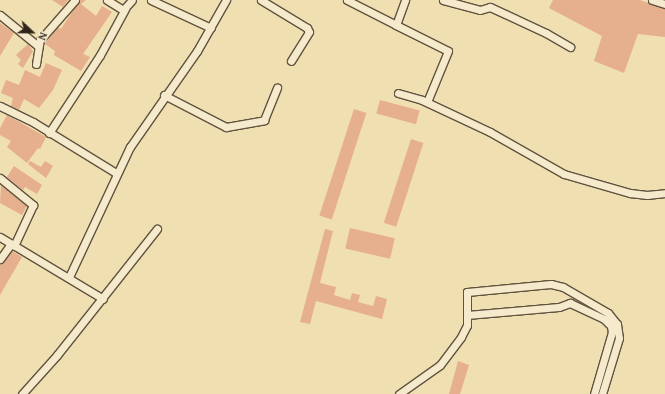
<!DOCTYPE html>
<style>
body{margin:0}
#map{position:relative;width:665px;height:394px;overflow:hidden;background:#f0dfb1;font-family:"Gentium Book Plus",serif}
div>[style]{position:absolute}
[style*='--x']{left:calc(var(--x)*1px);top:calc(var(--y)*1px);width:calc(var(--w)*1px);rotate:calc(var(--a)*1deg)}
.building>*{inset:0;background:#e6af8d;transform-origin:0 0}
.roads{filter:drop-shadow(1px 0 #60533f) drop-shadow(-1px 0 #60533f) drop-shadow(0 1px #60533f) drop-shadow(0 -1px #60533f)}
.minor>*{height:7px;margin:-3.5px;padding:0 3.5px;transform-origin:3.5px;border-radius:3.5px;background:#f5eacc}
span{translate:-50% -50%;white-space:nowrap;text-align:center;line-height:1.15;-webkit-text-stroke:3px #f5eacc;paint-order:stroke}
.north{position:absolute;left:12px;top:12px;width:40px;height:40px;-webkit-text-stroke:3px #f5eacc;paint-order:stroke;rotate:112deg;font-size:11px;font-weight:700;line-height:16px;text-align:center;color:#302419}
.north::after{content:'';display:block;margin:auto;width:14px;height:18px;background:#302419;clip-path:polygon(50% 0,100% 100%,50% 72%,0 100%)}
</style>
<div id="map">
<div class="building">
<i style="clip-path:polygon(52px 0,68px 0,63px 7px)"></i>
<i style="clip-path:polygon(80px 0,86px 0,81px 4px,96px 16px,102px 6px,112px 12px,83px 54px,90px 57px,81px 71px,54px 55px,55px 51px,45px 44px,58px 27px,61px 29px)"></i>
<i style="clip-path:polygon(553px 0,640px 0,665px 9px,665px 37px,638px 34px,624px 73px,594px 61px,602px 36px,549px 8px)"></i>
<i style="clip-path:polygon(0 23px,14px 33px,0 56px)"></i>
<i style="clip-path:polygon(28px 44px,33px 51px,23px 68px,18px 64px,21px 60px,16px 55px)"></i>
<i style="clip-path:polygon(46px 63px,62px 70px,53px 90px,39px 108px,24px 99px,19px 110px,11px 106px,13px 98px,1px 93px,6px 80px,19px 85px,25px 70px,40px 77px)"></i>
<i style="left:380px;top:100px;width:41px;height:14px;rotate:15deg"></i>
<i style="left:354px;top:109px;width:13px;height:112px;rotate:18deg"></i>
<i style="clip-path:polygon(7px 115px,46px 137px,40px 149px,38px 148px,27px 163px,7px 147px,11px 141px,0 135px,0 128px)"></i>
<i style="left:411px;top:139px;width:13px;height:88px;rotate:18deg"></i>
<i style="clip-path:polygon(30px 161px,41px 167px,45px 161px,53px 166px,46px 178px,28px 164px)"></i>
<i style="clip-path:polygon(14px 166px,42px 185px,37px 194px,25px 187px,23px 190px,7px 177px)"></i>
<i style="clip-path:polygon(1px 185px,27px 206px,22px 215px,0 203px)"></i>
<i style="left:350px;top:228px;width:46px;height:21px;rotate:13deg"></i>
<i style="clip-path:polygon(325px 229px,333px 231px,320px 283px,336px 287px,334px 295px,350px 300px,352px 293px,360px 295px,358px 302px,373px 306px,376px 296px,387px 299px,382px 319px,316px 301px,310px 324px,300px 322px)"></i>
<i style="clip-path:polygon(12px 251px,22px 257px,0 295px,0 264px)"></i>
<i style="clip-path:polygon(458px 361px,469px 365px,460px 394px,449px 394px)"></i>
</div>
<div class="roads">
<div class="minor">
<i style="--x:107;--y:0;--w:19;--a:32"></i>
<i style="--x:123;--y:10;--w:13;--a:-48"></i>
<i style="--x:151;--y:0;--w:66;--a:25"></i>
<i style="--x:261;--y:0;--w:54;--a:31.3"></i>
<i style="--x:307;--y:28;--w:4;--a:63"></i>
<i style="--x:309;--y:32;--w:34;--a:122"></i>
<i style="--x:347;--y:0;--w:55;--a:27"></i>
<i style="--x:396;--y:25;--w:27;--a:-70"></i>
<i style="--x:443;--y:0;--w:38;--a:15"></i>
<i style="--x:480;--y:10;--w:10;--a:-17"></i>
<i style="--x:490;--y:7;--w:62;--a:24.9"></i>
<i style="--x:546;--y:33;--w:28;--a:30"></i>
<i style="--x:652;--y:0;--w:14;--a:17"></i>
<i style="--x:0;--y:15;--w:49;--a:39.2"></i>
<i style="--x:396;--y:25;--w:58;--a:26.6"></i>
<i style="--x:448;--y:51;--w:55;--a:112.4"></i>
<i style="--x:36;--y:64;--w:24;--a:-81"></i>
<i style="--x:40;--y:40;--w:53;--a:-48.8"></i>
<i style="--x:398;--y:93;--w:25;--a:16"></i>
<i style="--x:422;--y:100;--w:75;--a:25.2"></i>
<i style="--x:490;--y:132;--w:85;--a:29.6"></i>
<i style="--x:564;--y:174;--w:69;--a:16.1"></i>
<i style="--x:630;--y:193;--w:17;--a:7"></i>
<i style="--x:647;--y:195;--w:18;--a:-6"></i>
<i style="--x:164;--y:95;--w:70;--a:27.3"></i>
<i style="--x:226;--y:127;--w:39;--a:-10"></i>
<i style="--x:264;--y:120;--w:35;--a:-68"></i>
<i style="--x:0;--y:106;--w:37;--a:26"></i>
<i style="--x:33;--y:122;--w:97;--a:31.6"></i>
<i style="--x:49;--y:133;--w:93;--a:-56.8"></i>
<i style="--x:100;--y:55;--w:52;--a:-61.5"></i>
<i style="--x:0;--y:178;--w:43;--a:39.3"></i>
<i style="--x:33;--y:205;--w:45;--a:114.9"></i>
<i style="--x:0;--y:237;--w:120;--a:31"></i>
<i style="--x:0;--y:259;--w:19;--a:-54"></i>
<i style="--x:69;--y:277;--w:144;--a:-64.9"></i>
<i style="--x:130;--y:147;--w:117;--a:-55.1"></i>
<i style="--x:197;--y:51;--w:59;--a:-60.4"></i>
<i style="--x:467;--y:315;--w:92;--a:-5"></i>
<i style="--x:559;--y:307;--w:12;--a:-20"></i>
<i style="--x:570;--y:303;--w:38;--a:25"></i>
<i style="--x:604;--y:319;--w:10;--a:45"></i>
<i style="--x:611;--y:326;--w:6;--a:81"></i>
<i style="--x:612;--y:332;--w:65;--a:106.2"></i>
<i style="--x:22;--y:394;--w:52;--a:-48.1"></i>
<i style="--x:57;--y:355;--w:161;--a:-51.6"></i>
<i style="--x:399;--y:394;--w:50;--a:-35.3"></i>
<i style="--x:440;--y:365;--w:35;--a:-53"></i>
<i style="--x:461;--y:337;--w:13;--a:-63"></i>
<i style="--x:467;--y:325;--w:33;--a:-90"></i>
<i style="--x:467;--y:292;--w:84;--a:-5.4"></i>
<i style="--x:551;--y:284;--w:12;--a:14"></i>
<i style="--x:563;--y:287;--w:52;--a:30"></i>
<i style="--x:608;--y:313;--w:14;--a:51"></i>
<i style="--x:617;--y:324;--w:14;--a:82"></i>
<i style="--x:619;--y:338;--w:59;--a:106.9"></i>
</div>
</div>
<div class="north">N</div>
</div>
